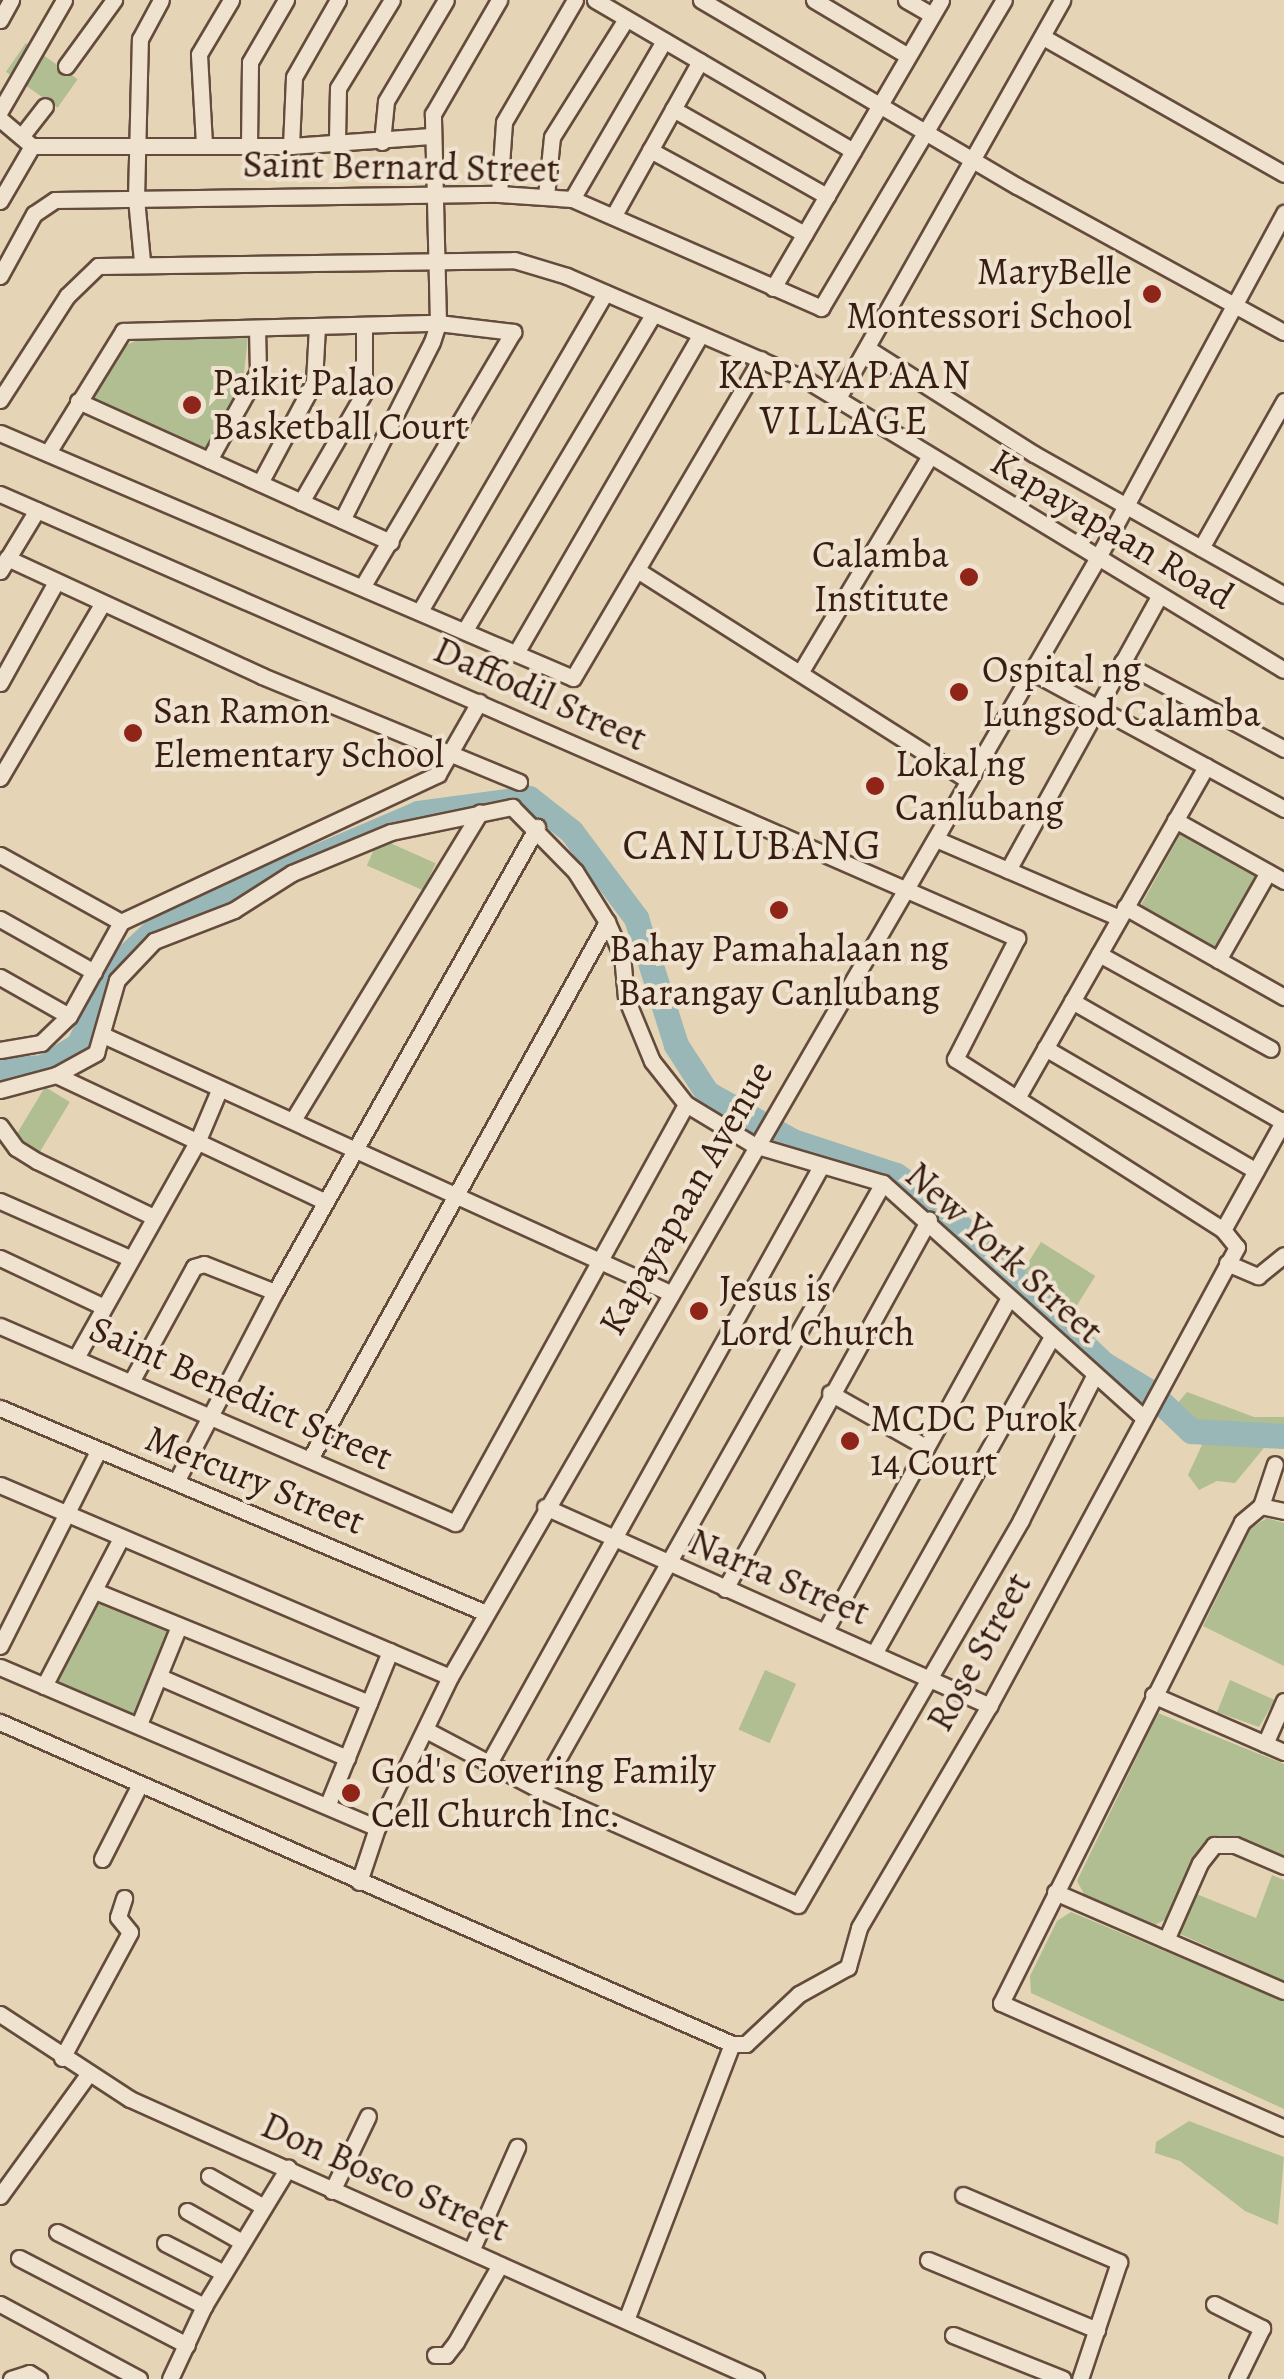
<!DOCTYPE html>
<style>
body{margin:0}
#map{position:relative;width:1284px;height:2379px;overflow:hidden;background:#e6d4b7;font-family:Alegreya,serif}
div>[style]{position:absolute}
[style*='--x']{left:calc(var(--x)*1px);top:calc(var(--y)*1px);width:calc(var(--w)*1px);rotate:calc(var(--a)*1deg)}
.green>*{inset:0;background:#b0be92;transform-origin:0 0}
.river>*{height:25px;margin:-12.5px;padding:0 12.5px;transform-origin:12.5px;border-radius:12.5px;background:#98b7b6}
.roads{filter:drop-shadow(2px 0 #644b3c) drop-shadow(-2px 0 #644b3c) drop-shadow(0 2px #644b3c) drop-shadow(0 -2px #644b3c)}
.minor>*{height:15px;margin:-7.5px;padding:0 7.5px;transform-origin:7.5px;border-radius:7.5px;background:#efe3d0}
.dots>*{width:28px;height:28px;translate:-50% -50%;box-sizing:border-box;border:5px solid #efe3d0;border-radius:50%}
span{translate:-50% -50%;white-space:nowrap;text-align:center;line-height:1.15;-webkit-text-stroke:8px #efe3d0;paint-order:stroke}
.street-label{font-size:38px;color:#381d13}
.poi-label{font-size:38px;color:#381d13}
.right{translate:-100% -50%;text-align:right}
.left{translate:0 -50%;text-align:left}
.neighbourhood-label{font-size:40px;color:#381d13;letter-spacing:2.5px}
.quarter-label{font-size:42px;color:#381d13;letter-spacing:2.5px}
</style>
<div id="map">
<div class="green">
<i style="left:26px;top:43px;width:63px;height:35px;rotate:35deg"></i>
<i style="clip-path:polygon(248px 337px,243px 382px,203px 453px,93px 399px,121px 348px,135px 341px)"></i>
<i style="clip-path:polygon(545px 801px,587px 840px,640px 910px,689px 1061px,715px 1094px,759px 1118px,754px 1128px,699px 1093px,675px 1062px,632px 926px,590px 863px,539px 809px)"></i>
<i style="left:1181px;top:833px;width:90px;height:84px;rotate:29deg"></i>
<i style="left:379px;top:838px;width:62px;height:30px;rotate:24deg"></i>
<i style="left:45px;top:1087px;width:29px;height:61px;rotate:31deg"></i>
<i style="left:1041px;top:1242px;width:64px;height:36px;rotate:32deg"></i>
<i style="clip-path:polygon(1187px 1392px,1254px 1417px,1284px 1417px,1284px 1443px,1268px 1443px,1235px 1483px,1217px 1481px,1199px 1490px,1188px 1475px,1202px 1445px,1175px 1422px,1176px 1405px)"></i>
<i style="clip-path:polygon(1267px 1518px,1284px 1523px,1284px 1666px,1203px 1626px,1251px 1528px)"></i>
<i style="clip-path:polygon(101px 1599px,174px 1635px,136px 1718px,52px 1682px)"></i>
<i style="left:765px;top:1670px;width:34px;height:65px;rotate:24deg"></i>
<i style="clip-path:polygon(1230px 1680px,1275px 1700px,1259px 1727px,1217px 1712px)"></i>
<i style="clip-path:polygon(1158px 1713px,1284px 1764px,1284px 1857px,1226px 1837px,1205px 1842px,1166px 1919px,1155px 1925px,1084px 1894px,1077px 1881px)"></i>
<i style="clip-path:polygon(1272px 1875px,1284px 1880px,1284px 1981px,1180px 1934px,1194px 1893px,1256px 1918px)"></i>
<i style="clip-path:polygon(1071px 1912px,1284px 2001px,1284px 2109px,1031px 1993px,1030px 1976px,1057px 1921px)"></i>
<i style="clip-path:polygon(1189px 2121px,1284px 2157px,1278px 2225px,1245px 2211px,1180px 2161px,1155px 2153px,1156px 2142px)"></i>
</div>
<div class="river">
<i style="--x:0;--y:1070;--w:43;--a:-4"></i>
<i style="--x:43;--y:1067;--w:41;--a:-32.2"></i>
<i style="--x:78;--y:1045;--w:90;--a:-63.7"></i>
<i style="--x:118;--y:964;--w:62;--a:-43"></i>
<i style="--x:163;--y:922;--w:277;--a:-23.1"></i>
<i style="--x:418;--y:813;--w:112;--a:-7.7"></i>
<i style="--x:529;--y:798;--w:53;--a:38.2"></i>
<i style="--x:571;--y:831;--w:109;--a:53.2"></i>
<i style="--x:636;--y:918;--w:133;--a:72.5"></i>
<i style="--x:676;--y:1045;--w:57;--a:57.1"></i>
<i style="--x:707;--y:1093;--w:98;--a:29.2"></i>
<i style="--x:793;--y:1141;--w:108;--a:18.3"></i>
<i style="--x:896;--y:1175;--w:52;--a:35.5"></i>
<i style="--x:938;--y:1205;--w:230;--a:43.8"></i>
<i style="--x:1104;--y:1364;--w:54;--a:31.3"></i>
<i style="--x:1150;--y:1392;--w:57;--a:43.6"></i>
<i style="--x:1191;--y:1431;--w:93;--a:3.1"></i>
</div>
<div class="roads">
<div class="minor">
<i style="--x:595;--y:0;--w:299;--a:30.3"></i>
<i style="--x:701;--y:0;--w:367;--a:30.5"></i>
<i style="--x:1017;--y:186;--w:304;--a:28.7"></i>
<i style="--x:814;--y:0;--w:109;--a:30.8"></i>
<i style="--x:906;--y:0;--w:30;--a:30"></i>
<i style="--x:0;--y:20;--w:23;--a:-61"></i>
<i style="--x:1043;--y:37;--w:277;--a:29.6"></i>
<i style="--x:66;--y:66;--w:82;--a:-54"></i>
<i style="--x:673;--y:109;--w:177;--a:29.5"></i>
<i style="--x:0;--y:111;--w:128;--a:-60"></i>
<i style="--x:0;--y:119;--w:42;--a:40.2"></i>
<i style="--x:24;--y:133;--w:34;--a:-52"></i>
<i style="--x:337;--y:140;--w:52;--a:-88.9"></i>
<i style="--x:338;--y:88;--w:103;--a:-58.5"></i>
<i style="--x:382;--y:142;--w:41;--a:-84.4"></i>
<i style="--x:386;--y:101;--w:117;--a:-59.3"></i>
<i style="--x:204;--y:144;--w:90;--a:-93.2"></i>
<i style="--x:199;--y:54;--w:63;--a:-59.3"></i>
<i style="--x:249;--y:145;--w:83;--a:-89.3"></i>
<i style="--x:250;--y:62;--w:72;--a:-59.9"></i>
<i style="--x:32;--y:146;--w:259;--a:0"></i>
<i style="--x:291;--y:146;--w:140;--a:-4.1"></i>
<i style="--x:291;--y:146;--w:69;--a:-87.5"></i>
<i style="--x:294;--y:77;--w:89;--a:-60.3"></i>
<i style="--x:650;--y:150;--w:176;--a:28.5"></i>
<i style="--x:499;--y:194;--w:72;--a:-86"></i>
<i style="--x:504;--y:122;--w:141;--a:-59.8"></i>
<i style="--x:546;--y:196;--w:59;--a:-84.2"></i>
<i style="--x:552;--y:137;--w:139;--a:-57.9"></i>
<i style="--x:572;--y:199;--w:183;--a:-59.8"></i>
<i style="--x:0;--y:201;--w:64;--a:-59.8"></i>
<i style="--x:614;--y:215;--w:176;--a:-60.8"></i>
<i style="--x:142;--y:261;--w:62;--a:-95.5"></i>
<i style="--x:136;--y:199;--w:160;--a:-88.6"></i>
<i style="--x:140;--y:39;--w:44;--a:-61.7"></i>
<i style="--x:0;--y:276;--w:71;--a:-61.3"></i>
<i style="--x:34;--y:214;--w:25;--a:-34"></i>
<i style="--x:55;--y:200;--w:444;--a:-0.8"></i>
<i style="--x:499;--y:194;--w:73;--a:3.9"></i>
<i style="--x:572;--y:199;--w:272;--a:23.6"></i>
<i style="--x:821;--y:308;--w:358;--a:-59.3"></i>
<i style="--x:773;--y:288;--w:333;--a:-59.7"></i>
<i style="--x:867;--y:348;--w:198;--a:32.4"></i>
<i style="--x:1034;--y:454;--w:287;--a:29.4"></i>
<i style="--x:838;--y:398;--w:457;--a:-60.6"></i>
<i style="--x:0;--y:400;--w:124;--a:-57.2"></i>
<i style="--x:67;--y:296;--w:43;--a:-44.1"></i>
<i style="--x:98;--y:266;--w:416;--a:-0.8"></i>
<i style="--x:514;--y:260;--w:55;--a:16.8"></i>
<i style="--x:567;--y:276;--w:259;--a:23.4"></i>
<i style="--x:805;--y:379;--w:560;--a:31.28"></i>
<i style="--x:78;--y:401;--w:343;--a:24.3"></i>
<i style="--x:0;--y:433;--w:623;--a:23.15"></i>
<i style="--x:573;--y:678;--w:370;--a:-59.5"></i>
<i style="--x:49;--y:451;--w:141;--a:-58.3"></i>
<i style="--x:123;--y:331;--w:315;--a:-1.5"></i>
<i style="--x:438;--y:323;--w:76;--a:6.8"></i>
<i style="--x:513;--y:332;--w:293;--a:120.6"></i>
<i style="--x:209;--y:460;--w:101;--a:-60.9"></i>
<i style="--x:258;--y:372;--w:44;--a:-91.3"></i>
<i style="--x:260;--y:483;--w:115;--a:-61.9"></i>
<i style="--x:314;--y:382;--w:55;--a:-86.9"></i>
<i style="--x:0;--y:494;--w:1110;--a:23.59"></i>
<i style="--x:1017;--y:938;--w:136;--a:117.1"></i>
<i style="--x:955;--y:1059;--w:318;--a:32.5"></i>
<i style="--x:1223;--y:1230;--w:22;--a:51"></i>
<i style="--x:1237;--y:1247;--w:522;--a:118.38"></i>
<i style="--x:989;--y:1706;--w:257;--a:120.4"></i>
<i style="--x:859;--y:1928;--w:41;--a:105.8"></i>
<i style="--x:848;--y:1967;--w:56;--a:151.1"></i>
<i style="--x:799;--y:1994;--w:73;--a:136.7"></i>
<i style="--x:746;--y:2044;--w:14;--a:180"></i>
<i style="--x:732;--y:2044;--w:800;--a:-156.26"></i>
<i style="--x:301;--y:502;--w:126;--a:-60"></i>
<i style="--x:364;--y:393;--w:67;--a:-90"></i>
<i style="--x:342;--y:520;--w:199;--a:-63.2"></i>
<i style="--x:432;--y:342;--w:20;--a:-72"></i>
<i style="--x:438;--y:323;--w:209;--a:-91.4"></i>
<i style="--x:433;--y:114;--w:132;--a:-59.9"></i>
<i style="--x:1201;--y:548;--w:169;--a:-60.5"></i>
<i style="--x:7;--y:558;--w:281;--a:24.8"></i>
<i style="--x:262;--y:676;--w:278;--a:22.4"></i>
<i style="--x:637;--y:570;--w:393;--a:32.4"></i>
<i style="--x:0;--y:571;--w:71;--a:-58.8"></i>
<i style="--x:420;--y:611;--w:368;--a:-59.8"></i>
<i style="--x:465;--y:630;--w:367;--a:-59.2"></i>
<i style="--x:516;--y:653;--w:367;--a:-59.9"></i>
<i style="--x:1122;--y:662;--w:184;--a:28.2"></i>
<i style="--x:1032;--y:672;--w:287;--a:28.5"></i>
<i style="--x:800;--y:673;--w:253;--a:-59.1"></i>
<i style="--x:0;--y:683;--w:115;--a:-61"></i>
<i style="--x:0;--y:778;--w:202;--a:-59.6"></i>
<i style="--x:1175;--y:820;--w:125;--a:29.2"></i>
<i style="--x:936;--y:839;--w:199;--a:23.3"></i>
<i style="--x:0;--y:855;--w:138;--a:29"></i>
<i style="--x:1008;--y:870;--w:311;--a:-61.1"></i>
<i style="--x:1125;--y:907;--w:183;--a:29.5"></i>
<i style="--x:0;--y:919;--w:108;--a:29.4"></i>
<i style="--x:1099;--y:954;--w:196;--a:28.9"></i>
<i style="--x:1218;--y:960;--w:101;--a:-60.4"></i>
<i style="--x:0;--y:977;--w:79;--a:29.5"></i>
<i style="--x:1072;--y:1001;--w:243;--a:29.8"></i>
<i style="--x:105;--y:1036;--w:618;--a:24.45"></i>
<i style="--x:1045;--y:1048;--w:244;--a:30.2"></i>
<i style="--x:0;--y:1050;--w:42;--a:-9.7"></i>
<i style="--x:41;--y:1043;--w:39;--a:-44"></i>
<i style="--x:69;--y:1016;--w:107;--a:-61"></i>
<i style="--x:121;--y:922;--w:350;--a:-25"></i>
<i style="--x:438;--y:774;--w:83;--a:-60.3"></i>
<i style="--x:56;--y:1075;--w:298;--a:25.2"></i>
<i style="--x:0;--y:1090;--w:58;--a:-15"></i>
<i style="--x:56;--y:1075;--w:46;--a:-28.8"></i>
<i style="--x:96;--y:1053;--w:76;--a:-74"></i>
<i style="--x:117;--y:980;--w:54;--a:-46.5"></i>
<i style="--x:154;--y:941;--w:86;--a:-21.2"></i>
<i style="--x:234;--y:910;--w:69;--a:-32.5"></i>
<i style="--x:292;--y:873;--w:107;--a:-22.5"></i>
<i style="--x:391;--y:832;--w:124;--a:-11.7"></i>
<i style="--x:512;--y:807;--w:90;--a:45.5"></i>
<i style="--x:575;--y:871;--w:60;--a:57.9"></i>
<i style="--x:607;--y:922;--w:36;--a:66"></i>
<i style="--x:622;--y:955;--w:43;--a:84.7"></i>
<i style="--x:626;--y:998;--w:68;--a:67.6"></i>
<i style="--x:652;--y:1061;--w:55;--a:51.7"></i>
<i style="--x:686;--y:1104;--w:79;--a:31.1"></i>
<i style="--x:754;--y:1145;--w:134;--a:16.4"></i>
<i style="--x:883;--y:1183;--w:348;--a:42"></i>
<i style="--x:1017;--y:1098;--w:382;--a:-60.3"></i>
<i style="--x:293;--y:1120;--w:360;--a:-58.7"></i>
<i style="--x:0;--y:1126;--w:27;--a:54"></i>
<i style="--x:16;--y:1148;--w:25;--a:32"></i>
<i style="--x:37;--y:1161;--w:130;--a:25.6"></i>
<i style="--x:0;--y:1201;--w:142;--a:23.7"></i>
<i style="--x:1223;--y:1230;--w:126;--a:-61"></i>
<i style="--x:0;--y:1258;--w:113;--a:25.2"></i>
<i style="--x:1227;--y:1263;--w:34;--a:23"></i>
<i style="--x:1258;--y:1276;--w:33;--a:-39"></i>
<i style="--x:0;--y:1326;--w:496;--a:23.4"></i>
<i style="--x:455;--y:1523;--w:478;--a:-61.1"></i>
<i style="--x:77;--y:1356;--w:248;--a:-60.7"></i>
<i style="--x:198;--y:1140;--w:56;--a:-67.1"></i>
<i style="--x:131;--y:1382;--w:131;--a:-61.3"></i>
<i style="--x:194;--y:1267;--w:10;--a:-17"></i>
<i style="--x:204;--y:1264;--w:76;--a:21.5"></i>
<i style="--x:830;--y:1393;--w:108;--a:29.4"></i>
<i style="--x:0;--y:1408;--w:527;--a:22.87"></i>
<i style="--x:310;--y:1459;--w:614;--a:-61.05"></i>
<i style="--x:177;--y:1480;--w:212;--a:-62.5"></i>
<i style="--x:275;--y:1292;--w:534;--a:-60.6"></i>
<i style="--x:0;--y:1485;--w:489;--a:23.1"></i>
<i style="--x:1261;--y:1506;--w:44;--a:-71.6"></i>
<i style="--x:545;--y:1507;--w:487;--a:24.1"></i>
<i style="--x:1284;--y:1511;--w:24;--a:-168"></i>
<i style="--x:1261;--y:1506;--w:25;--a:140"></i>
<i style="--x:1242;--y:1522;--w:538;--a:116.61"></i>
<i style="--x:1001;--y:2003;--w:309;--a:23.8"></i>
<i style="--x:725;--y:1589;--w:422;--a:-61.1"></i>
<i style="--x:95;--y:1591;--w:296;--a:22.2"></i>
<i style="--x:825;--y:1631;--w:378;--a:-61.1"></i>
<i style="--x:0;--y:1646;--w:218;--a:-63.3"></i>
<i style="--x:875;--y:1652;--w:358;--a:-60.7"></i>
<i style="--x:0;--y:1667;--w:410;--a:23.1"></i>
<i style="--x:160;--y:1677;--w:204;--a:23.4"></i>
<i style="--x:44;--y:1686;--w:167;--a:-62.5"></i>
<i style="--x:1153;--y:1695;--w:143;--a:23.5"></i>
<i style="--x:140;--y:1722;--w:104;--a:-67.9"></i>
<i style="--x:426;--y:1730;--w:129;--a:27.8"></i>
<i style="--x:540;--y:1790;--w:282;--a:24"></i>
<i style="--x:798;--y:1905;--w:445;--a:-59.9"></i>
<i style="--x:1021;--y:1520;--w:159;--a:-63.1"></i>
<i style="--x:1265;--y:1744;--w:47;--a:-66.2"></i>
<i style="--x:489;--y:1763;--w:681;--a:-60.91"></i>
<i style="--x:540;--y:1790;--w:697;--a:-60.53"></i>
<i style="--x:328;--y:1804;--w:165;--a:-67.9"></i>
<i style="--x:102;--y:1859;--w:84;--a:-63.1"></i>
<i style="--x:359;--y:1882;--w:57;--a:-71.6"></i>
<i style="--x:377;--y:1828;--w:168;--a:-64.2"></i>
<i style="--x:450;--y:1677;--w:1289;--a:-59.94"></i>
<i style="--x:1096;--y:561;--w:396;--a:-61.6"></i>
<i style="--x:1055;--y:1892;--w:249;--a:23.4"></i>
<i style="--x:1166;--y:1940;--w:84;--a:-66.2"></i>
<i style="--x:1200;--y:1863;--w:23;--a:-52"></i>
<i style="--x:1214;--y:1845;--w:21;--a:0"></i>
<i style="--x:1235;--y:1845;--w:53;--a:23.2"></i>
<i style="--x:0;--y:2014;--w:155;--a:33.2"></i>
<i style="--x:130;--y:2099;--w:686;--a:24.1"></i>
<i style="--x:62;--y:2058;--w:143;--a:-61.6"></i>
<i style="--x:130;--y:1932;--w:19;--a:-129"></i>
<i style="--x:118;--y:1917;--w:20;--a:-72"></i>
<i style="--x:209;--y:2176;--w:63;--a:29.4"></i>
<i style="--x:332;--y:2191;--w:83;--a:-64.4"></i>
<i style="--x:963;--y:2195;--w:170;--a:23.2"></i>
<i style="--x:1119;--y:2262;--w:123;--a:108.4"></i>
<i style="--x:0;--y:2196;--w:148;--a:-54.1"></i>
<i style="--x:187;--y:2211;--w:63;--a:29.4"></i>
<i style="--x:57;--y:2232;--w:165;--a:26.7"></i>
<i style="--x:165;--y:2243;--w:66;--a:27"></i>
<i style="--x:471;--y:2251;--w:114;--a:-66.1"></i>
<i style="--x:19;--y:2258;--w:189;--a:27.4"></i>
<i style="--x:928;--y:2260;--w:183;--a:22.5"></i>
<i style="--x:0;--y:2304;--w:158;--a:28.3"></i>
<i style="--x:1214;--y:2304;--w:54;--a:26.6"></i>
<i style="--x:1262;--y:2328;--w:57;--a:116.1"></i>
<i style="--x:626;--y:2320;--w:296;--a:-69"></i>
<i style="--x:953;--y:2335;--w:118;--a:21.8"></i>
<i style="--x:435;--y:2355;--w:11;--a:0"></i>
<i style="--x:446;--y:2355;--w:16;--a:-52"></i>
<i style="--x:456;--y:2342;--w:89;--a:-60.3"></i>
<i style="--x:11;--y:2379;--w:19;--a:-18"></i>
<i style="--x:29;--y:2373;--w:12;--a:31"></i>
<i style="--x:170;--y:2379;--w:81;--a:-65"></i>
<i style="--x:204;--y:2306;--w:162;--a:-58.7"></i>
</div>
</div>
<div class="dots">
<i style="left:1152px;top:294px;background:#8f2418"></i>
<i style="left:192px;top:405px;background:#8f2418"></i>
<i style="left:969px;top:577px;background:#8f2418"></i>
<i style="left:959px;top:692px;background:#8f2418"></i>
<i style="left:133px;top:733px;background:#8f2418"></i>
<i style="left:875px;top:786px;background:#8f2418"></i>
<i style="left:779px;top:910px;background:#8f2418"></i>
<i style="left:699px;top:1311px;background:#8f2418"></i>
<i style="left:850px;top:1441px;background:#8f2418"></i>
<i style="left:351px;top:1793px;background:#8f2418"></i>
</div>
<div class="street-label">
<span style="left:401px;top:167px;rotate:1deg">Saint Bernard Street</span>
<span style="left:1112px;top:529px;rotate:31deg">Kapayapaan Road</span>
<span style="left:540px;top:694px;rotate:24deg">Daffodil Street</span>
<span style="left:686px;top:1198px;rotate:-60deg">Kapayapaan Avenue</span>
<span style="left:1004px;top:1253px;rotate:42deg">New York Street</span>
<span style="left:241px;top:1393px;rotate:24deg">Saint Benedict Street</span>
<span style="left:255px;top:1480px;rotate:22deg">Mercury Street</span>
<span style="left:779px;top:1577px;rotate:23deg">Narra Street</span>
<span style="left:979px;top:1652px;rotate:-61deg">Rose Street</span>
<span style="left:385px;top:2177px;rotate:24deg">Don Bosco Street</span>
</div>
<div class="poi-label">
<span class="right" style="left:1132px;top:294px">MaryBelle<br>Montessori School</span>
<span class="left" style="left:212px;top:405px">Paikit Palao<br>Basketball Court</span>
<span class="right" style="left:949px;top:577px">Calamba<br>Institute</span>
<span class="left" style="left:982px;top:692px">Ospital ng<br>Lungsod Calamba</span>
<span class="left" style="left:153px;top:733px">San Ramon<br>Elementary School</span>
<span class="left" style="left:895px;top:786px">Lokal ng<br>Canlubang</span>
<span style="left:779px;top:971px">Bahay Pamahalaan ng<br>Barangay Canlubang</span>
<span class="left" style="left:719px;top:1311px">Jesus is<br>Lord Church</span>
<span class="left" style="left:870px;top:1441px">MCDC Purok<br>14 Court</span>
<span class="left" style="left:371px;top:1793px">God's Covering Family<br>Cell Church Inc.</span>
</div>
<div class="neighbourhood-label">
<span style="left:845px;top:398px">KAPAYAPAAN<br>VILLAGE</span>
</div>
<div class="quarter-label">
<span style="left:753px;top:845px">CANLUBANG</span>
</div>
</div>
